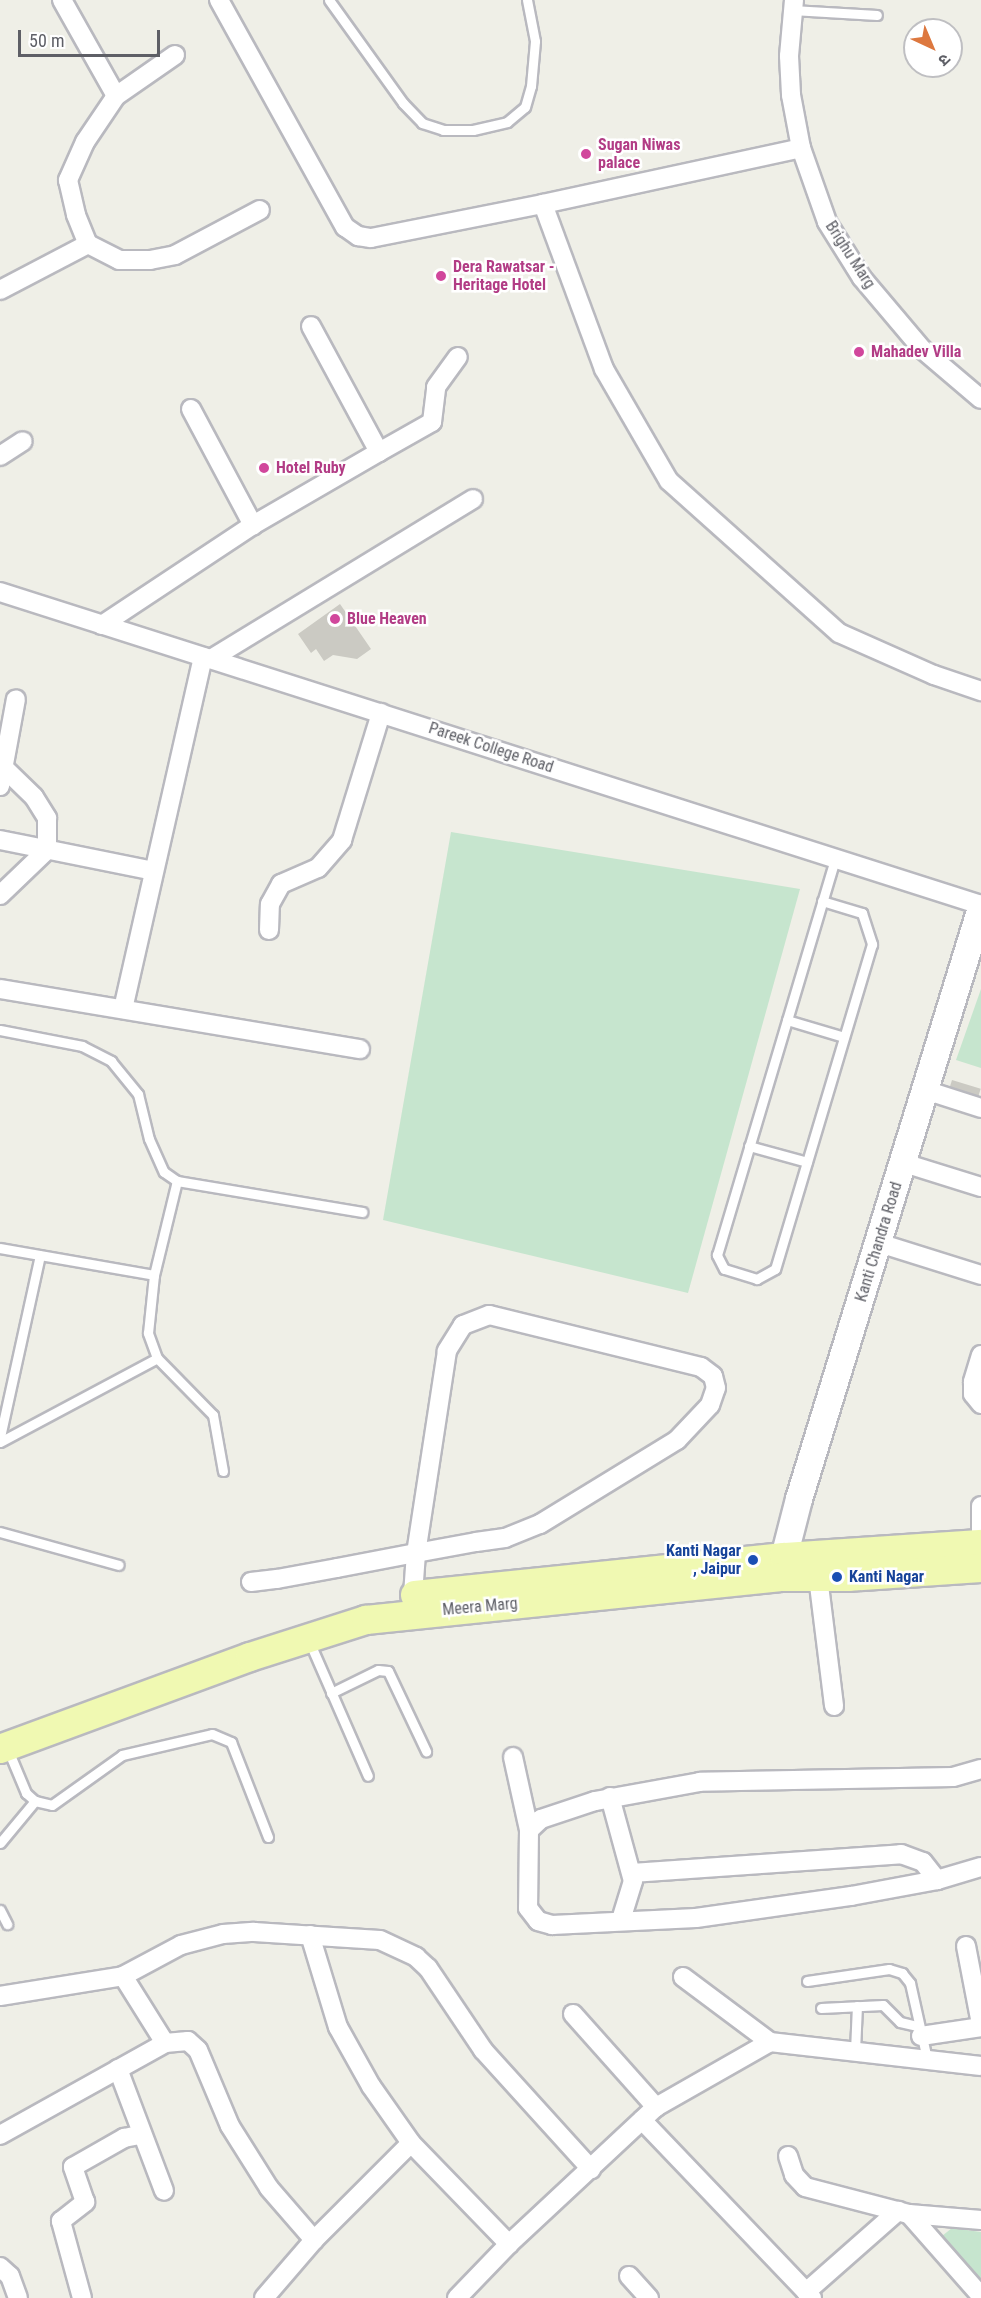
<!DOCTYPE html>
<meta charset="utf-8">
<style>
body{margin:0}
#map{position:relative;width:981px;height:2298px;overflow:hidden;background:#efefe7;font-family:"Roboto Condensed","Noto Sans Devanagari",sans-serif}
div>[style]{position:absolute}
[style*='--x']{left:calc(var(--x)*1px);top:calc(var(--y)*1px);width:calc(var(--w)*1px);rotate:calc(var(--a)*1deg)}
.green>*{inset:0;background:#c6e5ce}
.building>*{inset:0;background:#cbcac3;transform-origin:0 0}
.roads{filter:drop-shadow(2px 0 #b9b9bf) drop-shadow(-2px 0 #b9b9bf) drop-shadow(0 2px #b9b9bf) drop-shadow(0 -2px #b9b9bf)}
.lane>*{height:9px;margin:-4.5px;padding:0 4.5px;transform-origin:4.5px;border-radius:4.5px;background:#fff}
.street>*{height:18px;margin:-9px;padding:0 9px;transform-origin:9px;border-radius:9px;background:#fff}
.secondary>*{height:26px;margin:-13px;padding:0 13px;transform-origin:13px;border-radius:13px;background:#fff}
.primary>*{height:28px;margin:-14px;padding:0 14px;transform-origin:14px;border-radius:14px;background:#f0f9b2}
.dots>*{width:16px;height:16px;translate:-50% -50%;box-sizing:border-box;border:3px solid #fff;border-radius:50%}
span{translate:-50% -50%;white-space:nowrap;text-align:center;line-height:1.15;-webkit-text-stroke:5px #fff;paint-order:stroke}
.hotel-label{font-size:16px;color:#b23c85;font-weight:700}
.left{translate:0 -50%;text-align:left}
.street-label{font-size:16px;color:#5e5f66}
.transit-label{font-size:16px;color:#164399;font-weight:700}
.right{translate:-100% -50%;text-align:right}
.north{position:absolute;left:903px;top:18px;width:60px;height:60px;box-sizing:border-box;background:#fff;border:2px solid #bfbfc2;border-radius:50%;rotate:136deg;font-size:16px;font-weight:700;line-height:24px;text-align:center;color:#5e5f66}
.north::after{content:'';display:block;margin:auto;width:21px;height:27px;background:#dd783f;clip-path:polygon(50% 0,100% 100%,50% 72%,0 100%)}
.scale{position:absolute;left:18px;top:30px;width:142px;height:27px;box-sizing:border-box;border:3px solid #5e5f66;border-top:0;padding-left:8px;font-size:18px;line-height:21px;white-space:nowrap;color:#5e5f66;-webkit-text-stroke:4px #fff;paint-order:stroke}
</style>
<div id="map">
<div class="green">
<i style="clip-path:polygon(451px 832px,800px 889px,688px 1293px,383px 1220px)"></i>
<i style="clip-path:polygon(981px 989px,981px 1068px,956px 1060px)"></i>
<i style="clip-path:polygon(952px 2228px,981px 2232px,981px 2279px,942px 2236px)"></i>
</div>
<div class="building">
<i style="clip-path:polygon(340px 604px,371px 649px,357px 659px,333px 655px,324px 661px,316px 649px,311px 653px,298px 634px)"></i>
<i style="left:952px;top:1080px;width:30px;height:11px;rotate:17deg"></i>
</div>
<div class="roads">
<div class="lane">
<i style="--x:329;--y:0;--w:127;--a:54.3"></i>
<i style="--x:403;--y:103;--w:28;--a:46"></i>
<i style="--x:422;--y:123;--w:22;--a:18"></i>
<i style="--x:443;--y:130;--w:30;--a:0"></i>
<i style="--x:473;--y:130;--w:35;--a:-13"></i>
<i style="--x:507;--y:122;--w:23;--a:-40"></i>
<i style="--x:525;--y:107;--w:22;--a:-74"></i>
<i style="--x:531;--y:86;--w:45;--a:-84.9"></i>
<i style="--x:535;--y:41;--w:42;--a:-101"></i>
<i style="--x:792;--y:10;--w:85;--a:3.4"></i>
<i style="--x:822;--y:901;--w:42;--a:16.7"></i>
<i style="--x:862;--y:913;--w:33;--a:72"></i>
<i style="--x:872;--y:944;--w:339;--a:106.6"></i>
<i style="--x:775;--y:1269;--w:21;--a:151"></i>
<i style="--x:757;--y:1279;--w:34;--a:-163"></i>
<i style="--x:724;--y:1269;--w:16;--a:-117"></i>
<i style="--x:717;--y:1255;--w:414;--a:-73.4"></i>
<i style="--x:787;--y:1020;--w:59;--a:16.6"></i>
<i style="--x:0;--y:1030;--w:84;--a:11"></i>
<i style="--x:82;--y:1046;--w:33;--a:27"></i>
<i style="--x:111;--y:1061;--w:43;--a:50.7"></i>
<i style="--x:138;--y:1094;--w:46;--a:76.3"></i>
<i style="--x:149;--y:1139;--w:36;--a:66"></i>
<i style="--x:164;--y:1172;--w:16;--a:35"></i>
<i style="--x:177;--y:1181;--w:188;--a:9.5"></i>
<i style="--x:749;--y:1146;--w:60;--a:15.4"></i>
<i style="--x:0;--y:1248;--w:156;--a:9.9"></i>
<i style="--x:157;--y:1358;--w:80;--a:45.5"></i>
<i style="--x:213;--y:1415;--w:57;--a:79.9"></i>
<i style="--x:0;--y:1437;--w:186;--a:-77.6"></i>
<i style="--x:0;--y:1442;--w:178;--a:-28.1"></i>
<i style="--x:157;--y:1358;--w:27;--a:-110"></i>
<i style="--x:148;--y:1333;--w:58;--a:-84.1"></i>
<i style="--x:154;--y:1275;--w:97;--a:-76.3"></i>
<i style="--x:0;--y:1532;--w:123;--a:15.5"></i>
<i style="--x:309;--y:1641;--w:147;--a:66.4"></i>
<i style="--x:331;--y:1693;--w:52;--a:-26.1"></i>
<i style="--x:378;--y:1670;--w:10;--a:6"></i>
<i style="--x:388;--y:1671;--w:89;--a:64.6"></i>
<i style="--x:8;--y:1750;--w:47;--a:67.3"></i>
<i style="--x:26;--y:1793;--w:12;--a:42"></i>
<i style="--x:35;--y:1801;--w:17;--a:13"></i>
<i style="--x:52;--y:1805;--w:86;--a:-35.5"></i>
<i style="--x:122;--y:1755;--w:92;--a:-13.1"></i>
<i style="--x:212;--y:1734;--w:21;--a:23"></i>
<i style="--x:231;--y:1742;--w:102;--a:68.7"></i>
<i style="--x:0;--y:1843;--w:55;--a:-50.2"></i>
<i style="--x:0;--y:1910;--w:16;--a:63"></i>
<i style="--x:807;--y:1981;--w:83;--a:-8.3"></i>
<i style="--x:889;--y:1969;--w:14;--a:17"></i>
<i style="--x:902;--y:1973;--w:13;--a:51"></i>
<i style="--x:910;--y:1983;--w:78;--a:77.4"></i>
<i style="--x:821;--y:2008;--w:62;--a:-2.8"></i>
<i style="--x:883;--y:2005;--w:24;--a:45"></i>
<i style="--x:900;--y:2022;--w:18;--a:13"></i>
<i style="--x:855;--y:2051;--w:45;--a:-87.5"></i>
</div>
<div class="street">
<i style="--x:62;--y:0;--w:110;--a:60.6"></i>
<i style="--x:219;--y:0;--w:260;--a:61"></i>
<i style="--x:345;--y:227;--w:16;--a:35"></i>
<i style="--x:358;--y:236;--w:13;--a:9"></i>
<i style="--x:371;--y:238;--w:175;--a:-11.2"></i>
<i style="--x:543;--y:204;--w:264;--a:-12.2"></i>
<i style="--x:794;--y:0;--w:56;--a:95.1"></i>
<i style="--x:789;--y:56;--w:39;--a:87"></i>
<i style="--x:791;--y:95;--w:54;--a:79.3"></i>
<i style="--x:801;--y:148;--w:78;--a:70.6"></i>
<i style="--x:827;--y:222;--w:66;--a:58"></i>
<i style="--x:862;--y:278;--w:93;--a:49.8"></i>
<i style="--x:922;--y:349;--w:77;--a:40.3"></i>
<i style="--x:175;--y:55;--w:72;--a:145.2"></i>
<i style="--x:116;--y:96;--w:55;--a:124"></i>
<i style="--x:85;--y:142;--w:42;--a:114.1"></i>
<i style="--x:68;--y:180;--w:36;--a:77"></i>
<i style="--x:76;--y:215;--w:31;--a:68"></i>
<i style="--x:88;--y:244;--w:35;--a:27"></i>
<i style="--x:119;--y:260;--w:31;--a:0"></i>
<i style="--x:150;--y:260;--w:25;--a:-11"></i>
<i style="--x:175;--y:255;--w:96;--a:-27.9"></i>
<i style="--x:543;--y:204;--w:176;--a:69.7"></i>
<i style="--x:604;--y:369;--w:129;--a:59.9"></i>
<i style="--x:669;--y:481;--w:228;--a:41.8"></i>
<i style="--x:839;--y:633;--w:104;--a:23.9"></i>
<i style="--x:934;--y:675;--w:50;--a:18.8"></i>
<i style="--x:0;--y:290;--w:99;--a:-27.6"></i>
<i style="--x:191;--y:409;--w:132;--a:61.9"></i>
<i style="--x:379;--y:452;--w:61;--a:-29.5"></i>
<i style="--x:432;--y:422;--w:35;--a:-83"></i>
<i style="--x:436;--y:387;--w:37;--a:-54"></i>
<i style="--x:0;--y:456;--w:27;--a:-33"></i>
<i style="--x:0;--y:592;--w:1030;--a:17.7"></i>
<i style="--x:102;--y:625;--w:181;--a:-33.5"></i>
<i style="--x:253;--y:525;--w:146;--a:-30.1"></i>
<i style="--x:379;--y:452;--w:143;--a:-118.4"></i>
<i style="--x:211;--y:659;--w:307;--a:-31.4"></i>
<i style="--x:0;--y:764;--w:47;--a:44.1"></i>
<i style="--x:34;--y:797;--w:25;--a:58"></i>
<i style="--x:47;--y:818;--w:32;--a:90"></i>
<i style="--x:47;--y:850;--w:65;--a:136.2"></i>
<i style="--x:0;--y:786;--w:88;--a:-79.6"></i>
<i style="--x:0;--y:840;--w:157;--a:11.4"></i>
<i style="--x:269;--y:930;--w:26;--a:-88"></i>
<i style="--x:270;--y:904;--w:23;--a:-61"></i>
<i style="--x:281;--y:884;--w:40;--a:-23.4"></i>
<i style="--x:318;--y:868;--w:37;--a:-49"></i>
<i style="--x:342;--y:840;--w:133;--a:-72.9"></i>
<i style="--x:0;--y:989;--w:365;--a:9.5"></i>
<i style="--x:123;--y:1009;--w:361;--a:-77.2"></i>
<i style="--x:925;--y:1090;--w:59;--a:17.8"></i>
<i style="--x:904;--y:1163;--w:81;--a:17.3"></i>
<i style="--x:879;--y:1243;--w:107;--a:17.4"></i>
<i style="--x:981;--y:1355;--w:28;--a:107"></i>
<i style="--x:973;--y:1382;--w:12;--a:90"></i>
<i style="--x:973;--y:1394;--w:13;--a:51"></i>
<i style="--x:981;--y:1544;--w:38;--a:-90"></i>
<i style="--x:818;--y:1577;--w:130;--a:82.9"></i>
<i style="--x:251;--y:1582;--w:26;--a:-7"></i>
<i style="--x:277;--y:1579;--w:61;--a:-10.4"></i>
<i style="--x:337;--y:1568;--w:80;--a:-10.8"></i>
<i style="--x:416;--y:1553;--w:61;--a:-10.4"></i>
<i style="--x:476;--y:1542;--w:29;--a:-8"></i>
<i style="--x:505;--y:1538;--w:38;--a:-22"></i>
<i style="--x:540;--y:1524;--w:161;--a:-31.5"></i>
<i style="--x:677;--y:1440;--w:48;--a:-46.7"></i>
<i style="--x:710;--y:1405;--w:18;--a:-71"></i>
<i style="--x:716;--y:1388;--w:12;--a:-104"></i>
<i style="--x:713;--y:1376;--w:15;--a:-143"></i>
<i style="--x:701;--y:1367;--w:218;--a:-166.2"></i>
<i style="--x:489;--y:1315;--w:28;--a:159"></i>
<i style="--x:463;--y:1325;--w:31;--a:122"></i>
<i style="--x:447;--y:1351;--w:204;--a:98.7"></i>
<i style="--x:416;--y:1553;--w:42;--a:94.1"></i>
<i style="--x:513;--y:1757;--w:75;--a:77.6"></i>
<i style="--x:981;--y:1769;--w:29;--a:164"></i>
<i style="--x:953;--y:1777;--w:253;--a:178.9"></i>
<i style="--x:700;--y:1782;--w:107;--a:169.7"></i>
<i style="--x:595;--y:1801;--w:57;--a:161.6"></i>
<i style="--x:541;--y:1819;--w:16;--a:137"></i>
<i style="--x:529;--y:1830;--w:78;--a:90.7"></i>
<i style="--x:528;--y:1908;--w:16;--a:52"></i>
<i style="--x:538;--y:1921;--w:15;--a:16"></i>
<i style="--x:552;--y:1925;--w:144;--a:-2.8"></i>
<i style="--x:696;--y:1918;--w:157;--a:-8.1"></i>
<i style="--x:851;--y:1896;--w:87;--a:-10.5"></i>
<i style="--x:937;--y:1880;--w:46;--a:-16.5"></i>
<i style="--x:610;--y:1797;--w:87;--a:74.7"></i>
<i style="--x:633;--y:1881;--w:41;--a:107.1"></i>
<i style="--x:632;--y:1873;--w:270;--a:-4"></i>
<i style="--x:901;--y:1854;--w:23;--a:20"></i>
<i style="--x:923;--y:1862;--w:23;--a:52"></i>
<i style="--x:310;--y:1935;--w:96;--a:73.1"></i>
<i style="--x:338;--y:2027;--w:68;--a:60.8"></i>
<i style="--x:371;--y:2086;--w:70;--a:54.9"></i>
<i style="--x:411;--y:2143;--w:141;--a:45.9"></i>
<i style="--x:966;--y:1946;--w:79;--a:79.1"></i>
<i style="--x:123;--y:1976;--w:66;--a:-28.1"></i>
<i style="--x:181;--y:1945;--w:43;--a:-14.7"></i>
<i style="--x:223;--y:1934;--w:31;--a:-4"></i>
<i style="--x:254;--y:1932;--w:126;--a:3.6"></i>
<i style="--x:380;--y:1940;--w:40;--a:25"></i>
<i style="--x:416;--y:1957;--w:16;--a:43"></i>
<i style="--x:428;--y:1968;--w:99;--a:56.1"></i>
<i style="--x:483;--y:2050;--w:161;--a:47.8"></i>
<i style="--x:683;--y:1977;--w:109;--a:36.8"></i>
<i style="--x:0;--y:1996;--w:125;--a:-9.2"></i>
<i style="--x:123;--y:1976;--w:79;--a:57.9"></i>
<i style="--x:573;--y:2014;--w:125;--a:48.3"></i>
<i style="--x:921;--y:2036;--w:61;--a:-8.5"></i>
<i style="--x:118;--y:2069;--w:130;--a:69.3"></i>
<i style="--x:642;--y:2120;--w:246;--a:46.3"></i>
<i style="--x:0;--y:2135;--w:189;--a:-29.1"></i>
<i style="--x:165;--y:2043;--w:23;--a:-5"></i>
<i style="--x:188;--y:2041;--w:13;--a:42"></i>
<i style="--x:198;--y:2050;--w:82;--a:67.2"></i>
<i style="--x:230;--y:2126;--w:73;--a:57.8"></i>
<i style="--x:269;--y:2188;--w:69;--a:49.1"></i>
<i style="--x:788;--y:2156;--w:20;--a:72"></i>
<i style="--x:794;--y:2175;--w:16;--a:47"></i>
<i style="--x:805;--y:2187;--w:107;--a:14.6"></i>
<i style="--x:981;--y:2220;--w:72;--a:-175.2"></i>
<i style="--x:909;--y:2214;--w:109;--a:48.7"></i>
<i style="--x:0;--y:2267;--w:13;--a:42"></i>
<i style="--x:10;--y:2276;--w:23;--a:70"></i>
<i style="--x:629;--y:2276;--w:30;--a:48"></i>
<i style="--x:806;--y:2292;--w:123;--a:-41.4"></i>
<i style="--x:82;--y:2298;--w:80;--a:-105.3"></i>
<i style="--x:61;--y:2221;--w:31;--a:-38"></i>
<i style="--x:85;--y:2202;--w:37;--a:-109"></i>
<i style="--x:73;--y:2167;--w:59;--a:-29.6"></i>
<i style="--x:124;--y:2138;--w:16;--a:-11"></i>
<i style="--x:264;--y:2298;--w:77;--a:-49.2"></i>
<i style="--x:314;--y:2240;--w:137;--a:-45"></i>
<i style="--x:457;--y:2298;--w:75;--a:-46.1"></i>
<i style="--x:509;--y:2244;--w:201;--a:-43"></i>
<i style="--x:656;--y:2107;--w:131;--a:-29.7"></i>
<i style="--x:770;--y:2042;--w:212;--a:6.5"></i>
</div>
<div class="secondary">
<i style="--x:779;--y:1577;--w:81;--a:-75.6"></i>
<i style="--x:799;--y:1499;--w:618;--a:-72.88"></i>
</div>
<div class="primary">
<i style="--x:415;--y:1595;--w:371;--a:-5.9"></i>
<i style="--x:784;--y:1557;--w:197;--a:-3.8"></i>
<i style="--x:0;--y:1749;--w:266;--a:-20.2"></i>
<i style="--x:250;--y:1657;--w:122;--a:-17.7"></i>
<i style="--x:366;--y:1620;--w:415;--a:-5.9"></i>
<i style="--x:779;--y:1577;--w:69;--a:0"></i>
<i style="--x:848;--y:1577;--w:133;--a:-3.9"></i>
</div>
</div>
<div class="dots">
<i style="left:586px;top:154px;background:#d1479c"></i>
<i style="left:441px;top:276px;background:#d1479c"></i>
<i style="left:859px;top:352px;background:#d1479c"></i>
<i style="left:264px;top:468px;background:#d1479c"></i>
<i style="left:335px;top:619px;background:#d1479c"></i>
<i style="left:753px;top:1560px;background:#1a4fb4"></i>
<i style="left:837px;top:1577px;background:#1a4fb4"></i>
</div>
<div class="hotel-label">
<span class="left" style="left:598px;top:154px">Sugan Niwas<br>palace</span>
<span class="left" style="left:453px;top:276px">Dera Rawatsar -<br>Heritage Hotel</span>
<span class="left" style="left:871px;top:352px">Mahadev Villa</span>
<span class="left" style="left:276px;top:468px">Hotel Ruby</span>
<span class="left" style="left:347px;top:619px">Blue Heaven</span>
</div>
<div class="street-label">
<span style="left:850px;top:255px;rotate:57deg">Brighu Marg</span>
<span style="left:491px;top:748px;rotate:18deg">Pareek College Road</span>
<span style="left:879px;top:1242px;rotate:-73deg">Kanti Chandra Road</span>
<span style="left:480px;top:1607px;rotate:-5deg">Meera Marg</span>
</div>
<div class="transit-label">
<span class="right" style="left:741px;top:1560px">Kanti Nagar<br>, Jaipur</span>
<span class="left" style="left:849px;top:1577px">Kanti Nagar</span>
</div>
<div class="north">उ</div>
<div class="scale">50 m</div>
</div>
